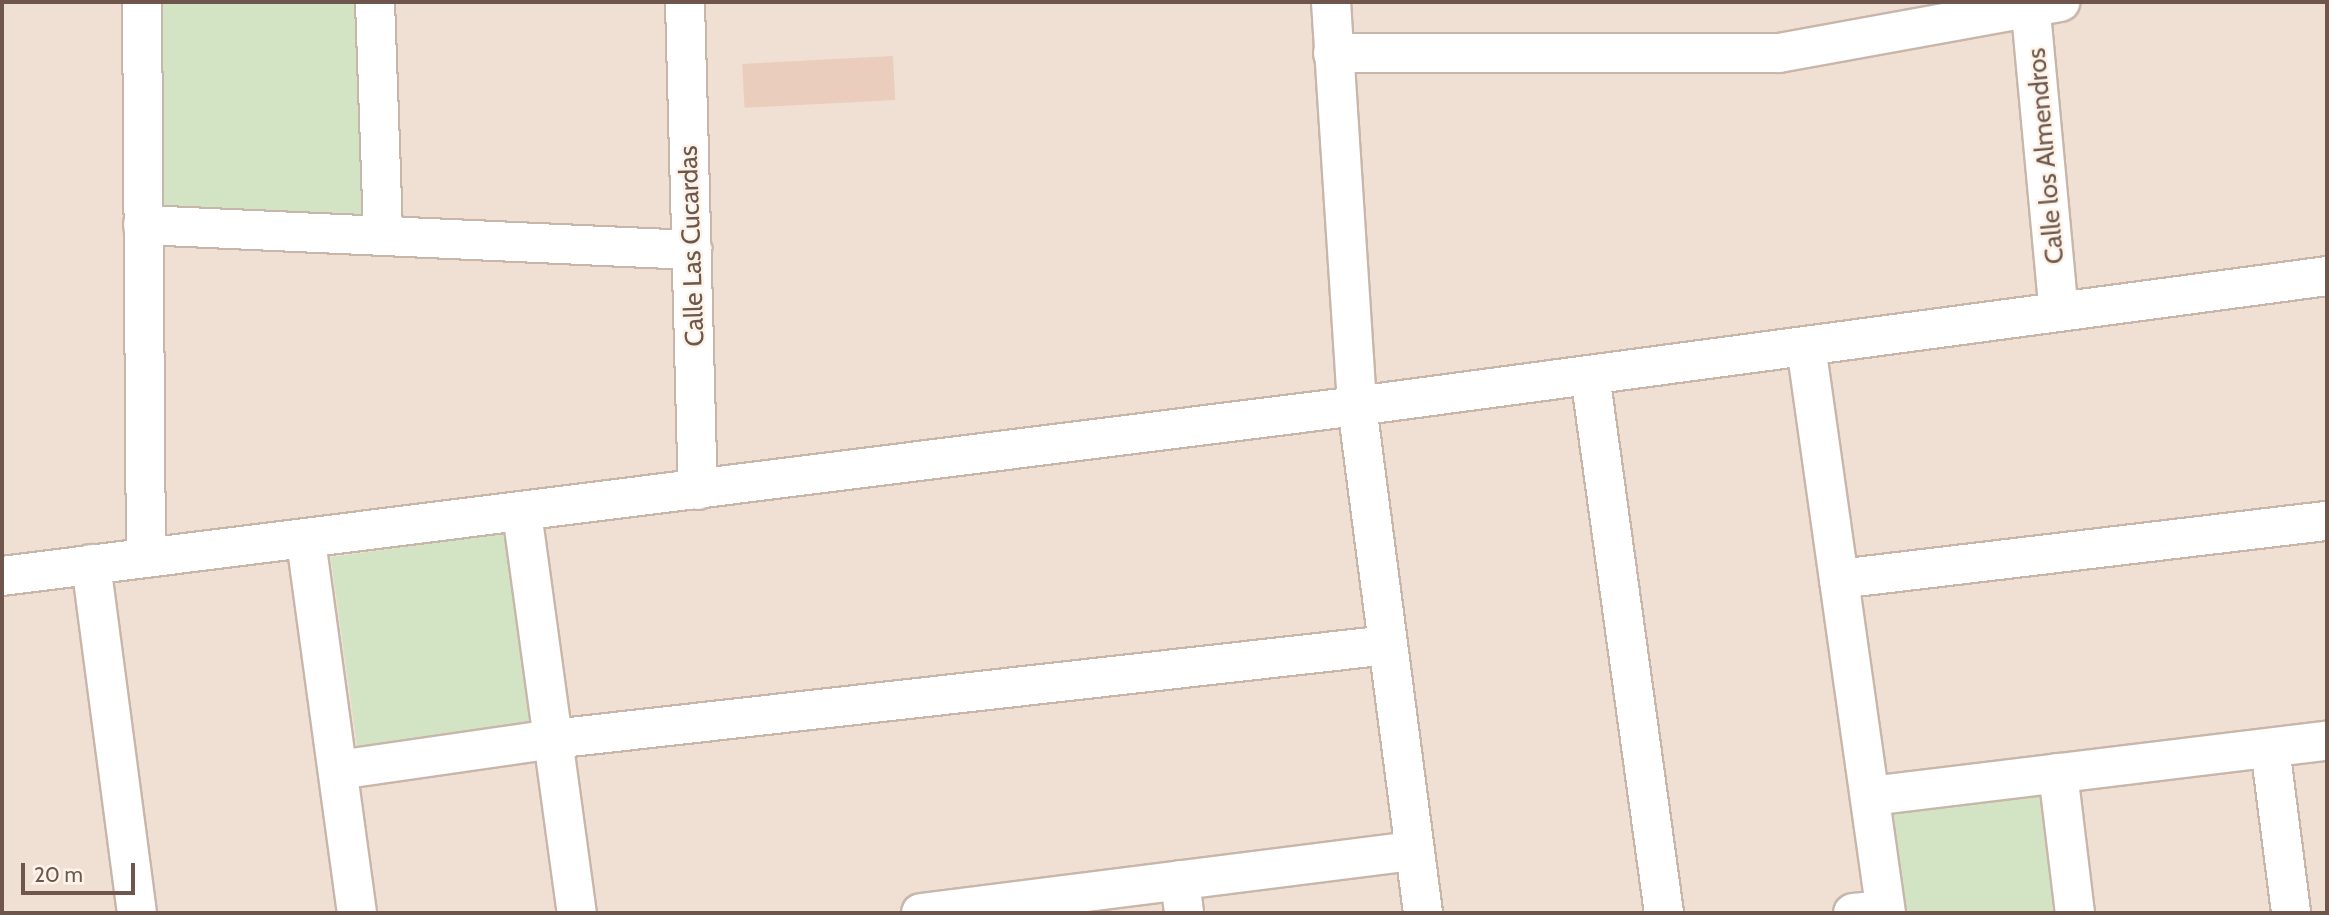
<!DOCTYPE html>
<style>
body{margin:0}
#map{position:relative;width:2329px;height:915px;overflow:hidden;background:#f9efe3;font-family:Cabin,sans-serif}
div>[style]{position:absolute}
[style*='--x']{left:calc(var(--x)*1px);top:calc(var(--y)*1px);width:calc(var(--w)*1px);rotate:calc(var(--a)*1deg)}
.residential>*{inset:0;background:#f0e0d3;transform-origin:0 0}
.green>*{inset:0;background:#d3e4c4;transform-origin:0 0}
.building>*{inset:0;background:#ebcdbe;transform-origin:0 0}
.roads{filter:drop-shadow(2px 0 #c8b6ab) drop-shadow(-2px 0 #c8b6ab) drop-shadow(0 2px #c8b6ab) drop-shadow(0 -2px #c8b6ab)}
.minor>*{height:38px;margin:-19px;padding:0 19px;transform-origin:19px;border-radius:19px;background:#fff}
span{translate:-50% -50%;white-space:nowrap;text-align:center;line-height:1.15;-webkit-text-stroke:5px #fcf3e9;paint-order:stroke}
.street-label{font-size:26px;color:#6e564c}
.frame{position:absolute;inset:0;border:4px solid #6e564c;pointer-events:none}
.scale{position:absolute;left:21px;top:863px;width:114px;height:32px;box-sizing:border-box;border:4px solid #6e564c;border-top:0;padding-left:9px;font-size:21px;line-height:24px;white-space:nowrap;color:#6e564c;-webkit-text-stroke:5px #fcf3e9;paint-order:stroke}
</style>
<div id="map">
<div class="residential">
<i style="left:2px;top:2px;width:2325px;height:911px"></i>
</div>
<div class="green">
<i style="left:160px;top:2px;width:203px;height:215px"></i>
<i style="left:504px;top:533px;width:203px;height:175px;rotate:82deg"></i>
<i style="clip-path:polygon(2048px 783px,2064px 913px,1905px 913px,1892px 802px)"></i>
</div>
<div class="building">
<i style="left:893px;top:56px;width:44px;height:151px;rotate:87deg"></i>
</div>
<div class="roads">
<div class="minor">
<i style="--x:142;--y:2;--w:556;--a:89.59"></i>
<i style="--x:375;--y:2;--w:234;--a:88"></i>
<i style="--x:685;--y:2;--w:488;--a:88.5"></i>
<i style="--x:1331;--y:2;--w:405;--a:86.3"></i>
<i style="--x:1357;--y:406;--w:511;--a:82.58"></i>
<i style="--x:2030;--y:2;--w:311;--a:84.7"></i>
<i style="--x:1333;--y:53;--w:446;--a:0"></i>
<i style="--x:1779;--y:53;--w:286;--a:-10.3"></i>
<i style="--x:143;--y:225;--w:550;--a:2.61"></i>
<i style="--x:1806;--y:346;--w:573;--a:81.97"></i>
<i style="--x:1590;--y:375;--w:543;--a:82.17"></i>
<i style="--x:522;--y:513;--w:404;--a:82.2"></i>
<i style="--x:306;--y:541;--w:375;--a:82.2"></i>
<i style="--x:91;--y:564;--w:352;--a:82.5"></i>
<i style="--x:2;--y:576;--w:1366;--a:-7.15"></i>
<i style="--x:1357;--y:406;--w:979;--a:-7.63"></i>
<i style="--x:1839;--y:579;--w:491;--a:-6.8"></i>
<i style="--x:2270;--y:748;--w:166;--a:82.7"></i>
<i style="--x:338;--y:770;--w:217;--a:-8.2"></i>
<i style="--x:553;--y:739;--w:840;--a:-6.42"></i>
<i style="--x:2058;--y:773;--w:141;--a:83.1"></i>
<i style="--x:1870;--y:796;--w:460;--a:-6.9"></i>
<i style="--x:1180;--y:880;--w:33;--a:83"></i>
<i style="--x:921;--y:913;--w:497;--a:-7.2"></i>
<i style="--x:1853;--y:913;--w:32;--a:-5"></i>
</div>
</div>
<div class="street-label">
<span style="left:2046px;top:156px;rotate:-95deg">Calle los Almendros</span>
<span style="left:692px;top:246px;rotate:-92deg">Calle Las Cucardas</span>
</div>
<div class="frame"></div>
<div class="scale">20 m</div>
</div>
